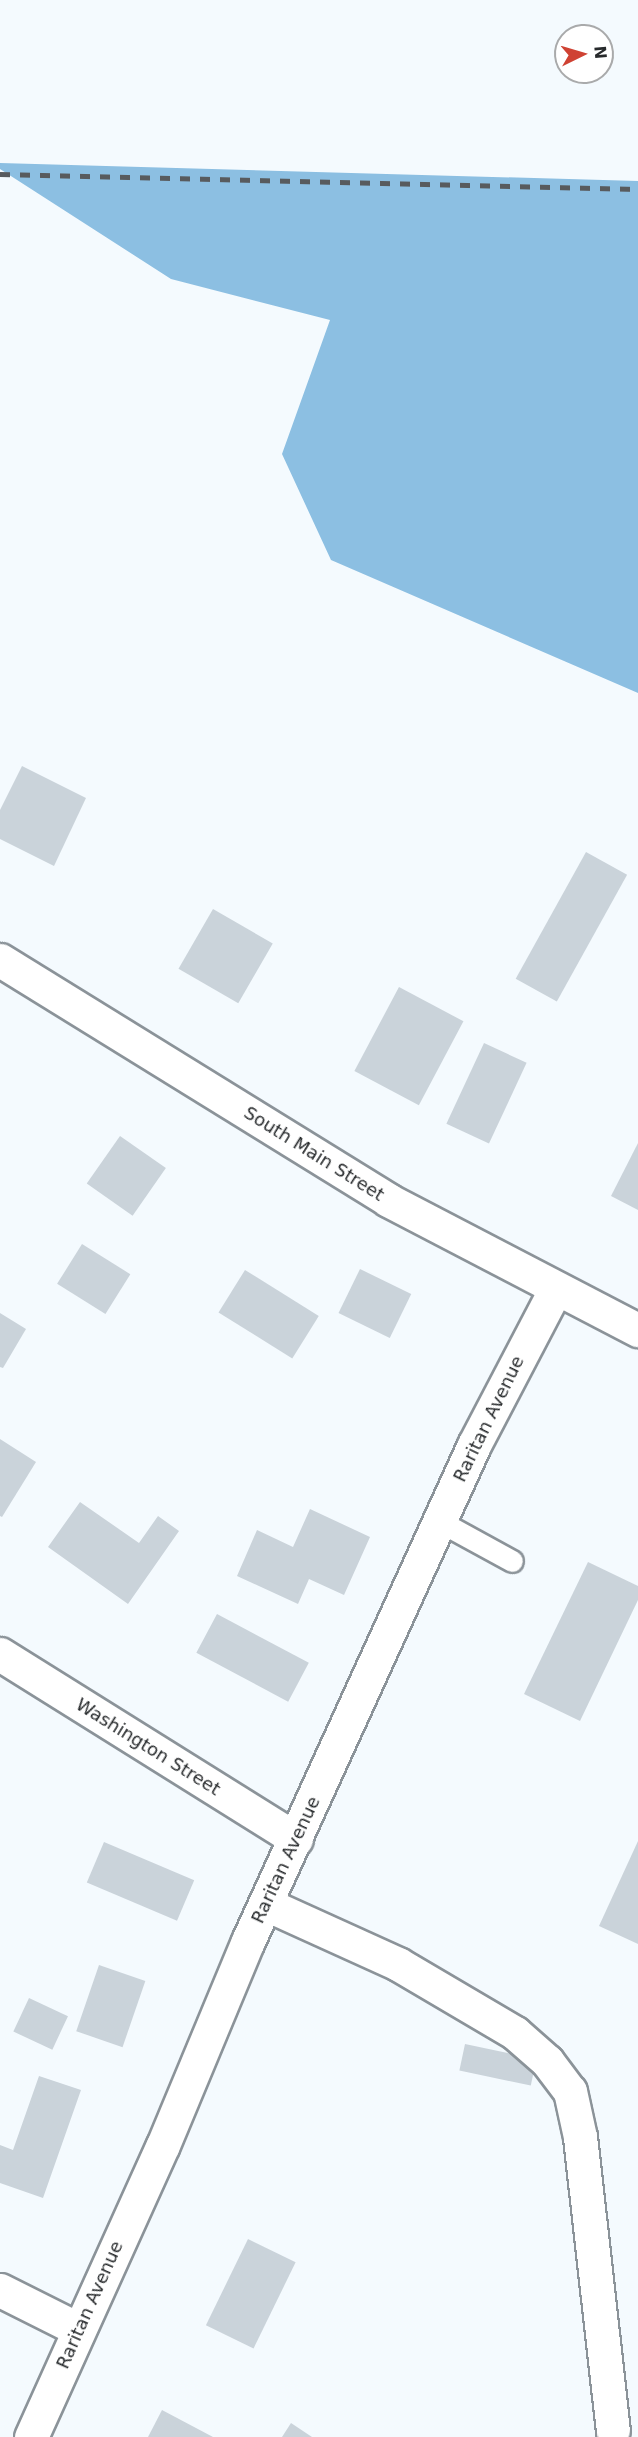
<!DOCTYPE html>
<style>
body{margin:0}
#map{position:relative;width:638px;height:2437px;overflow:hidden;background:#f4fafe;font-family:"DejaVu Sans",sans-serif}
div>[style]{position:absolute}
[style*='--x']{left:calc(var(--x)*1px);top:calc(var(--y)*1px);width:calc(var(--w)*1px);rotate:calc(var(--a)*1deg)}
.forest>*{inset:0;background:#8cbfe2}
.building>*{inset:0;background:#cad3da;transform-origin:0 0}
.roads{filter:drop-shadow(2px 0 #8b9399) drop-shadow(-2px 0 #8b9399) drop-shadow(0 2px #8b9399) drop-shadow(0 -2px #8b9399)}
.lane>*{height:21px;margin:-10.5px;padding:0 10.5px;transform-origin:10.5px;border-radius:10.5px;background:#fff}
.street>*{height:33px;margin:-16.5px;padding:0 16.5px;transform-origin:16.5px;border-radius:16.5px;background:#fff}
.secondary>*{height:33px;margin:-16.5px;padding:0 16.5px;transform-origin:16.5px;border-radius:16.5px;background:#fff}
.rail>*{height:4.5px;margin-top:-2.25px;transform-origin:0;background:repeating-linear-gradient(90deg,#585b5e 0 10px,transparent 0 20px)}
span{translate:-50% -50%;white-space:nowrap;text-align:center;line-height:1.15;-webkit-text-stroke:5px #fff;paint-order:stroke}
.street-label{font-size:18px;color:#272a2c}
.north{position:absolute;left:554px;top:24px;width:60px;height:60px;box-sizing:border-box;background:#fff;border:2px solid #a9aaab;border-radius:50%;rotate:85deg;font-size:16px;font-weight:700;line-height:24px;text-align:center;color:#272a2c}
.north::after{content:'';display:block;margin:auto;width:21px;height:27px;background:#cf4233;clip-path:polygon(50% 0,100% 100%,50% 72%,0 100%)}
</style>
<div id="map">
<div class="forest">
<i style="clip-path:polygon(0 163px,638px 181px,638px 693px,331px 560px,282px 454px,330px 320px,171px 279px,0 169px)"></i>
</div>
<div class="building">
<i style="clip-path:polygon(22px 766px,86px 798px,54px 866px,0 839px,0 810px)"></i>
<i style="left:586px;top:852px;width:47px;height:145px;rotate:29deg"></i>
<i style="left:213px;top:909px;width:69px;height:69px;rotate:30deg"></i>
<i style="left:399px;top:987px;width:73px;height:95px;rotate:28deg"></i>
<i style="left:484px;top:1043px;width:47px;height:89px;rotate:25deg"></i>
<i style="left:120px;top:1136px;width:56px;height:58px;rotate:35deg"></i>
<i style="clip-path:polygon(638px 1143px,638px 1210px,611px 1196px)"></i>
<i style="left:82px;top:1244px;width:57px;height:47px;rotate:32deg"></i>
<i style="left:360px;top:1269px;width:57px;height:49px;rotate:26deg"></i>
<i style="left:245px;top:1270px;width:87px;height:50px;rotate:32deg"></i>
<i style="clip-path:polygon(0 1313px,26px 1329px,3px 1368px,0 1367px)"></i>
<i style="clip-path:polygon(0 1439px,36px 1462px,2px 1517px,0 1516px)"></i>
<i style="clip-path:polygon(80px 1502px,139px 1543px,158px 1516px,179px 1531px,128px 1604px,48px 1547px)"></i>
<i style="clip-path:polygon(310px 1509px,370px 1537px,344px 1595px,309px 1579px,298px 1604px,237px 1576px,257px 1530px,293px 1547px)"></i>
<i style="clip-path:polygon(588px 1562px,638px 1586px,638px 1600px,580px 1721px,524px 1694px)"></i>
<i style="left:217px;top:1614px;width:104px;height:44px;rotate:28deg"></i>
<i style="clip-path:polygon(638px 1841px,638px 1944px,599px 1926px)"></i>
<i style="left:104px;top:1842px;width:98px;height:44px;rotate:23deg"></i>
<i style="left:99px;top:1965px;width:49px;height:70px;rotate:19deg"></i>
<i style="left:29px;top:1998px;width:43px;height:37px;rotate:25deg"></i>
<i style="left:465px;top:2044px;width:73px;height:27px;rotate:12deg"></i>
<i style="clip-path:polygon(39px 2076px,81px 2090px,43px 2198px,0 2183px,0 2145px,13px 2150px)"></i>
<i style="left:248px;top:2239px;width:53px;height:96px;rotate:26deg"></i>
<i style="clip-path:polygon(162px 2410px,213px 2437px,148px 2437px)"></i>
<i style="clip-path:polygon(291px 2423px,312px 2437px,282px 2437px)"></i>
</div>
<div class="roads">
<div class="lane">
<i style="--x:439;--y:1521;--w:83;--a:28.7"></i>
</div>
<div class="street">
<i style="--x:0;--y:1654;--w:349;--a:32"></i>
<i style="--x:266;--y:1904;--w:145;--a:24.4"></i>
<i style="--x:398;--y:1964;--w:136;--a:30.5"></i>
<i style="--x:515;--y:2033;--w:43;--a:41.2"></i>
<i style="--x:547;--y:2061;--w:38;--a:53"></i>
<i style="--x:570;--y:2091;--w:47;--a:77.7"></i>
<i style="--x:580;--y:2137;--w:295;--a:83.6"></i>
<i style="--x:0;--y:2290;--w:87;--a:26.6"></i>
<i style="--x:31;--y:2437;--w:320;--a:-65.7"></i>
<i style="--x:163;--y:2145;--w:221;--a:-67.4"></i>
<i style="--x:248;--y:1941;--w:545;--a:-65.5"></i>
<i style="--x:474;--y:1445;--w:175;--a:-62.4"></i>
</div>
<div class="secondary">
<i style="--x:0;--y:960;--w:456;--a:31.7"></i>
<i style="--x:388;--y:1200;--w:282;--a:27.5"></i>
</div>
</div>
<div class="rail">
<i style="--x:0;--y:174;--w:638;--a:1.35"></i>
</div>
<div class="street-label">
<span style="left:314px;top:1154px;rotate:32deg">South Main Street</span>
<span style="left:489px;top:1419px;rotate:-64deg">Raritan Avenue</span>
<span style="left:148px;top:1747px;rotate:32deg">Washington Street</span>
<span style="left:286px;top:1860px;rotate:-65deg">Raritan Avenue</span>
<span style="left:90px;top:2305px;rotate:-66deg">Raritan Avenue</span>
</div>
<div class="north">N</div>
</div>
